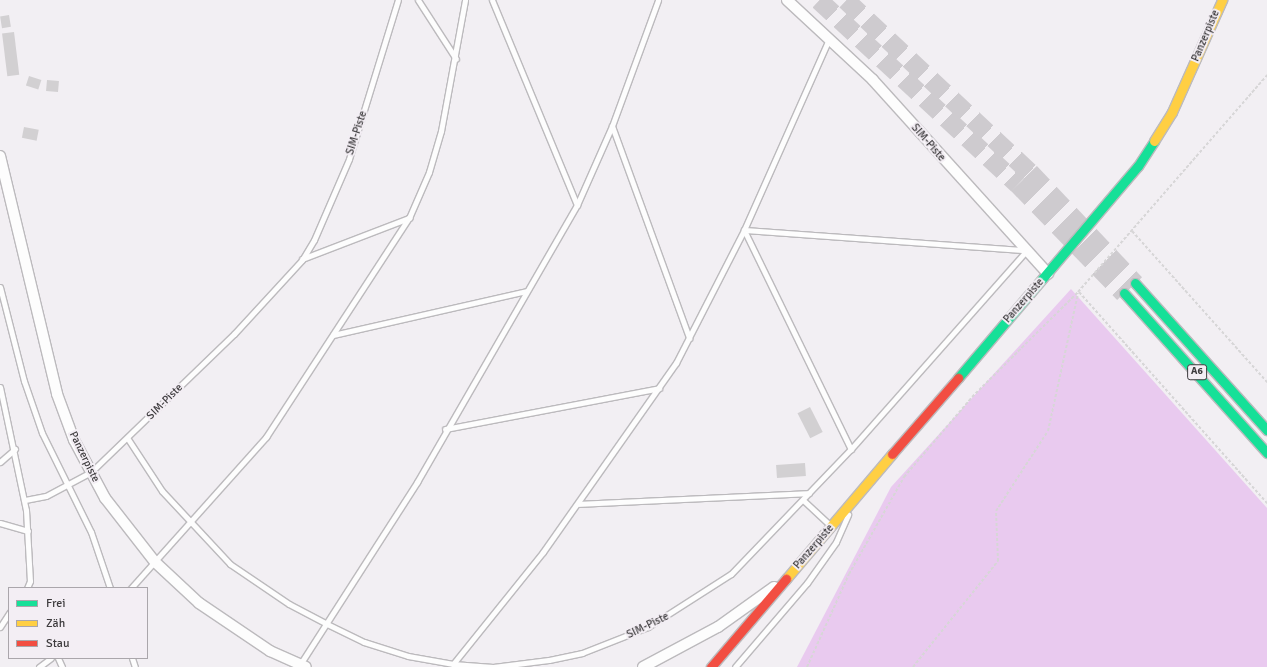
<!DOCTYPE html>
<meta charset="utf-8">
<style>
body{margin:0}
#map{position:relative;width:1267px;height:667px;overflow:hidden;background:#f2eff3;font-family:Signika,sans-serif}
div>[style]{position:absolute}
[style*='--x']{left:calc(var(--x)*1px);top:calc(var(--y)*1px);width:calc(var(--w)*1px);rotate:calc(var(--a)*1deg)}
.green>*{inset:0;background:#e9caef}
.building>*{inset:0;background:#d2d0d2;transform-origin:0 0}
.highway-tunnel>*{height:19px;margin-top:-9.5px;transform-origin:0;background:repeating-linear-gradient(90deg,#cecbcf 0 19px,transparent 0 29px)}
.path>*{height:2px;margin-top:-1px;transform-origin:0;background:repeating-linear-gradient(90deg,#d7d6d7 0 3px,transparent 0 5px)}
.roads{filter:drop-shadow(1px 0 #bcbabd) drop-shadow(-1px 0 #bcbabd) drop-shadow(0 1px #bcbabd) drop-shadow(0 -1px #bcbabd)}
.lane>*{height:5px;margin:-2.5px;padding:0 2.5px;transform-origin:2.5px;border-radius:2.5px;background:#fdfdfd}
.street>*{height:10px;margin:-5px;padding:0 5px;transform-origin:5px;border-radius:5px;background:#fdfdfd}
.fast>*{height:9px;margin:-4.5px;padding:0 4.5px;transform-origin:4.5px;border-radius:4.5px;background:#16e098}
.slow>*{height:9px;margin:-4.5px;padding:0 4.5px;transform-origin:4.5px;border-radius:4.5px;background:#ffcf43}
.jam>*{height:9px;margin:-4.5px;padding:0 4.5px;transform-origin:4.5px;border-radius:4.5px;background:#f24e42}
span{translate:-50% -50%;white-space:nowrap;text-align:center;line-height:1.15;-webkit-text-stroke:4px #f3eef4;paint-order:stroke}
.shield-label span{padding:1px 3px;background:#f3eef4;border:1px solid;border-radius:3px;-webkit-text-stroke-width:0}
.shield-label{font-size:10px;color:#3d3b3d;font-weight:700}
.street-label{font-size:11px;color:#3d3b3d}
.legend{position:absolute;left:8px;top:587px;width:140px;height:72px;box-sizing:border-box;background:#f3eef4;border:1px solid #aaa6ab;margin:0;padding:5px 7px;list-style:none;font-size:12px;color:#3d3b3d}
.legend li{display:flex;align-items:center;gap:8px;height:20px}
.legend b{width:20px;border:1px solid #aaa6ab}
</style>
<div id="map">
<div class="green">
<i style="clip-path:polygon(1071px 289px,1267px 508px,1267px 667px,797px 667px,891px 487px)"></i>
</div>
<div class="building">
<i style="left:9px;top:15px;width:12px;height:9px;rotate:81deg"></i>
<i style="left:14px;top:32px;width:43px;height:12px;rotate:83deg"></i>
<i style="left:29px;top:76px;width:13px;height:10px;rotate:18deg"></i>
<i style="left:47px;top:80px;width:12px;height:11px;rotate:5deg"></i>
<i style="left:24px;top:127px;width:15px;height:11px;rotate:11deg"></i>
<i style="left:810px;top:407px;width:28px;height:14px;rotate:63deg"></i>
<i style="left:805px;top:463px;width:13px;height:29px;rotate:86deg"></i>
</div>
<div class="highway-tunnel">
<i style="--x:819;--y:0;--w:271;--a:42.8"></i>
<i style="--x:1018;--y:184;--w:152;--a:45.8"></i>
<i style="--x:846;--y:0;--w:252;--a:43.1"></i>
<i style="--x:1030;--y:172;--w:153;--a:46.6"></i>
</div>
<div class="path">
<i style="--x:1132;--y:231;--w:203;--a:48.2"></i>
<i style="--x:1079;--y:292;--w:283;--a:48.3"></i>
<i style="--x:807;--y:667;--w:102;--a:-65.7"></i>
<i style="--x:849;--y:574;--w:112;--a:-60.4"></i>
<i style="--x:904;--y:477;--w:105;--a:-49.6"></i>
<i style="--x:972;--y:397;--w:149;--a:-44.7"></i>
<i style="--x:1078;--y:292;--w:288;--a:-48.9"></i>
<i style="--x:913;--y:667;--w:136;--a:-51.3"></i>
<i style="--x:998;--y:561;--w:50;--a:-92.3"></i>
<i style="--x:996;--y:511;--w:95;--a:-57"></i>
<i style="--x:1048;--y:431;--w:141;--a:-77.7"></i>
</div>
<div class="roads">
<div class="lane">
<i style="--x:418;--y:0;--w:70;--a:57.2"></i>
<i style="--x:492;--y:0;--w:222;--a:67.5"></i>
<i style="--x:612;--y:126;--w:226;--a:70"></i>
<i style="--x:744;--y:230;--w:283;--a:4.1"></i>
<i style="--x:744;--y:230;--w:244;--a:64"></i>
<i style="--x:302;--y:259;--w:115;--a:-21"></i>
<i style="--x:0;--y:287;--w:97;--a:75.7"></i>
<i style="--x:24;--y:381;--w:55;--a:70.9"></i>
<i style="--x:42;--y:433;--w:110;--a:63.7"></i>
<i style="--x:91;--y:532;--w:59;--a:71.3"></i>
<i style="--x:333;--y:335;--w:198;--a:-12.8"></i>
<i style="--x:0;--y:387;--w:126;--a:78.1"></i>
<i style="--x:26;--y:510;--w:71;--a:86.8"></i>
<i style="--x:30;--y:581;--w:8;--a:113"></i>
<i style="--x:445;--y:429;--w:218;--a:-10.8"></i>
<i style="--x:128;--y:439;--w:62;--a:56.8"></i>
<i style="--x:162;--y:491;--w:100;--a:47"></i>
<i style="--x:230;--y:564;--w:71;--a:34.1"></i>
<i style="--x:289;--y:604;--w:43;--a:27.8"></i>
<i style="--x:327;--y:624;--w:41;--a:25.9"></i>
<i style="--x:364;--y:642;--w:46;--a:17.7"></i>
<i style="--x:408;--y:656;--w:46;--a:10.1"></i>
<i style="--x:453;--y:664;--w:40;--a:4.3"></i>
<i style="--x:493;--y:667;--w:56;--a:-7.1"></i>
<i style="--x:549;--y:660;--w:34;--a:-12"></i>
<i style="--x:582;--y:653;--w:71;--a:-21.5"></i>
<i style="--x:648;--y:627;--w:98;--a:-32.6"></i>
<i style="--x:731;--y:574;--w:173;--a:-46.2"></i>
<i style="--x:851;--y:449;--w:266;--a:-48.5"></i>
<i style="--x:0;--y:462;--w:20;--a:-41"></i>
<i style="--x:25;--y:500;--w:21;--a:-11"></i>
<i style="--x:46;--y:496;--w:51;--a:-28.1"></i>
<i style="--x:91;--y:472;--w:199;--a:-44"></i>
<i style="--x:234;--y:334;--w:100;--a:-47.4"></i>
<i style="--x:302;--y:260;--w:23;--a:-59"></i>
<i style="--x:314;--y:240;--w:88;--a:-66.6"></i>
<i style="--x:349;--y:159;--w:166;--a:-72.9"></i>
<i style="--x:803;--y:500;--w:38;--a:43"></i>
<i style="--x:579;--y:504;--w:230;--a:-2.7"></i>
<i style="--x:0;--y:523;--w:29;--a:16"></i>
<i style="--x:131;--y:588;--w:203;--a:-48.2"></i>
<i style="--x:266;--y:437;--w:262;--a:-56.9"></i>
<i style="--x:409;--y:218;--w:50;--a:-66.5"></i>
<i style="--x:429;--y:172;--w:43;--a:-73.7"></i>
<i style="--x:441;--y:131;--w:133;--a:-79.6"></i>
<i style="--x:0;--y:627;--w:17;--a:-57"></i>
<i style="--x:58;--y:658;--w:10;--a:66"></i>
<i style="--x:132;--y:658;--w:9;--a:72"></i>
<i style="--x:453;--y:664;--w:144;--a:-51.2"></i>
<i style="--x:543;--y:552;--w:231;--a:-54.9"></i>
<i style="--x:676;--y:363;--w:149;--a:-62.9"></i>
<i style="--x:744;--y:230;--w:209;--a:-66"></i>
<i style="--x:299;--y:666;--w:219;--a:-57.3"></i>
<i style="--x:417;--y:482;--w:320;--a:-60"></i>
<i style="--x:577;--y:205;--w:86;--a:-66.1"></i>
<i style="--x:612;--y:126;--w:134;--a:-69.9"></i>
<i style="--x:39;--y:667;--w:15;--a:-37"></i>
<i style="--x:735;--y:667;--w:111;--a:-49.4"></i>
<i style="--x:807;--y:583;--w:50;--a:-54.7"></i>
<i style="--x:836;--y:542;--w:30;--a:-66"></i>
</div>
<div class="street">
<i style="--x:787;--y:0;--w:117;--a:42.9"></i>
<i style="--x:873;--y:80;--w:261;--a:47.9"></i>
<i style="--x:0;--y:156;--w:245;--a:76.5"></i>
<i style="--x:57;--y:394;--w:49;--a:69.7"></i>
<i style="--x:74;--y:440;--w:66;--a:61.9"></i>
<i style="--x:105;--y:498;--w:81;--a:52"></i>
<i style="--x:155;--y:562;--w:60;--a:43"></i>
<i style="--x:199;--y:603;--w:86;--a:34.1"></i>
<i style="--x:270;--y:651;--w:39;--a:24"></i>
<i style="--x:643;--y:667;--w:85;--a:-28.1"></i>
<i style="--x:718;--y:627;--w:69;--a:-35.5"></i>
</div>
<div class="fast">
<i style="--x:1135;--y:283;--w:198;--a:48.1"></i>
<i style="--x:1124;--y:293;--w:215;--a:48.2"></i>
<i style="--x:958;--y:378;--w:278;--a:-49.7"></i>
<i style="--x:1138;--y:166;--w:30;--a:-57"></i>
</div>
<div class="slow">
<i style="--x:1154;--y:141;--w:34;--a:-58"></i>
<i style="--x:1172;--y:112;--w:123;--a:-65.9"></i>
<i style="--x:786;--y:579;--w:164;--a:-49.7"></i>
</div>
<div class="jam">
<i style="--x:892;--y:454;--w:101;--a:-49"></i>
<i style="--x:711;--y:667;--w:116;--a:-49.6"></i>
</div>
</div>
<div class="shield-label">
<span style="left:1197px;top:372px">A6</span>
</div>
<div class="street-label">
<span style="left:1206px;top:36px;rotate:-67deg">Panzerpiste</span>
<span style="left:357px;top:133px;rotate:-72deg">SIM-Piste</span>
<span style="left:928px;top:143px;rotate:49deg">SIM-Piste</span>
<span style="left:1024px;top:301px;rotate:-49deg">Panzerpiste</span>
<span style="left:165px;top:402px;rotate:-45deg">SIM-Piste</span>
<span style="left:84px;top:457px;rotate:64deg">Panzerpiste</span>
<span style="left:814px;top:547px;rotate:-49deg">Panzerpiste</span>
<span style="left:648px;top:626px;rotate:-26deg">SIM-Piste</span>
</div>
<ul class="legend">
<li><b style="height:5px;background:#16e098"></b>Frei</li>
<li><b style="height:5px;background:#ffcf43"></b>Zäh</li>
<li><b style="height:5px;background:#f24e42"></b>Stau</li>
</ul>
</div>
